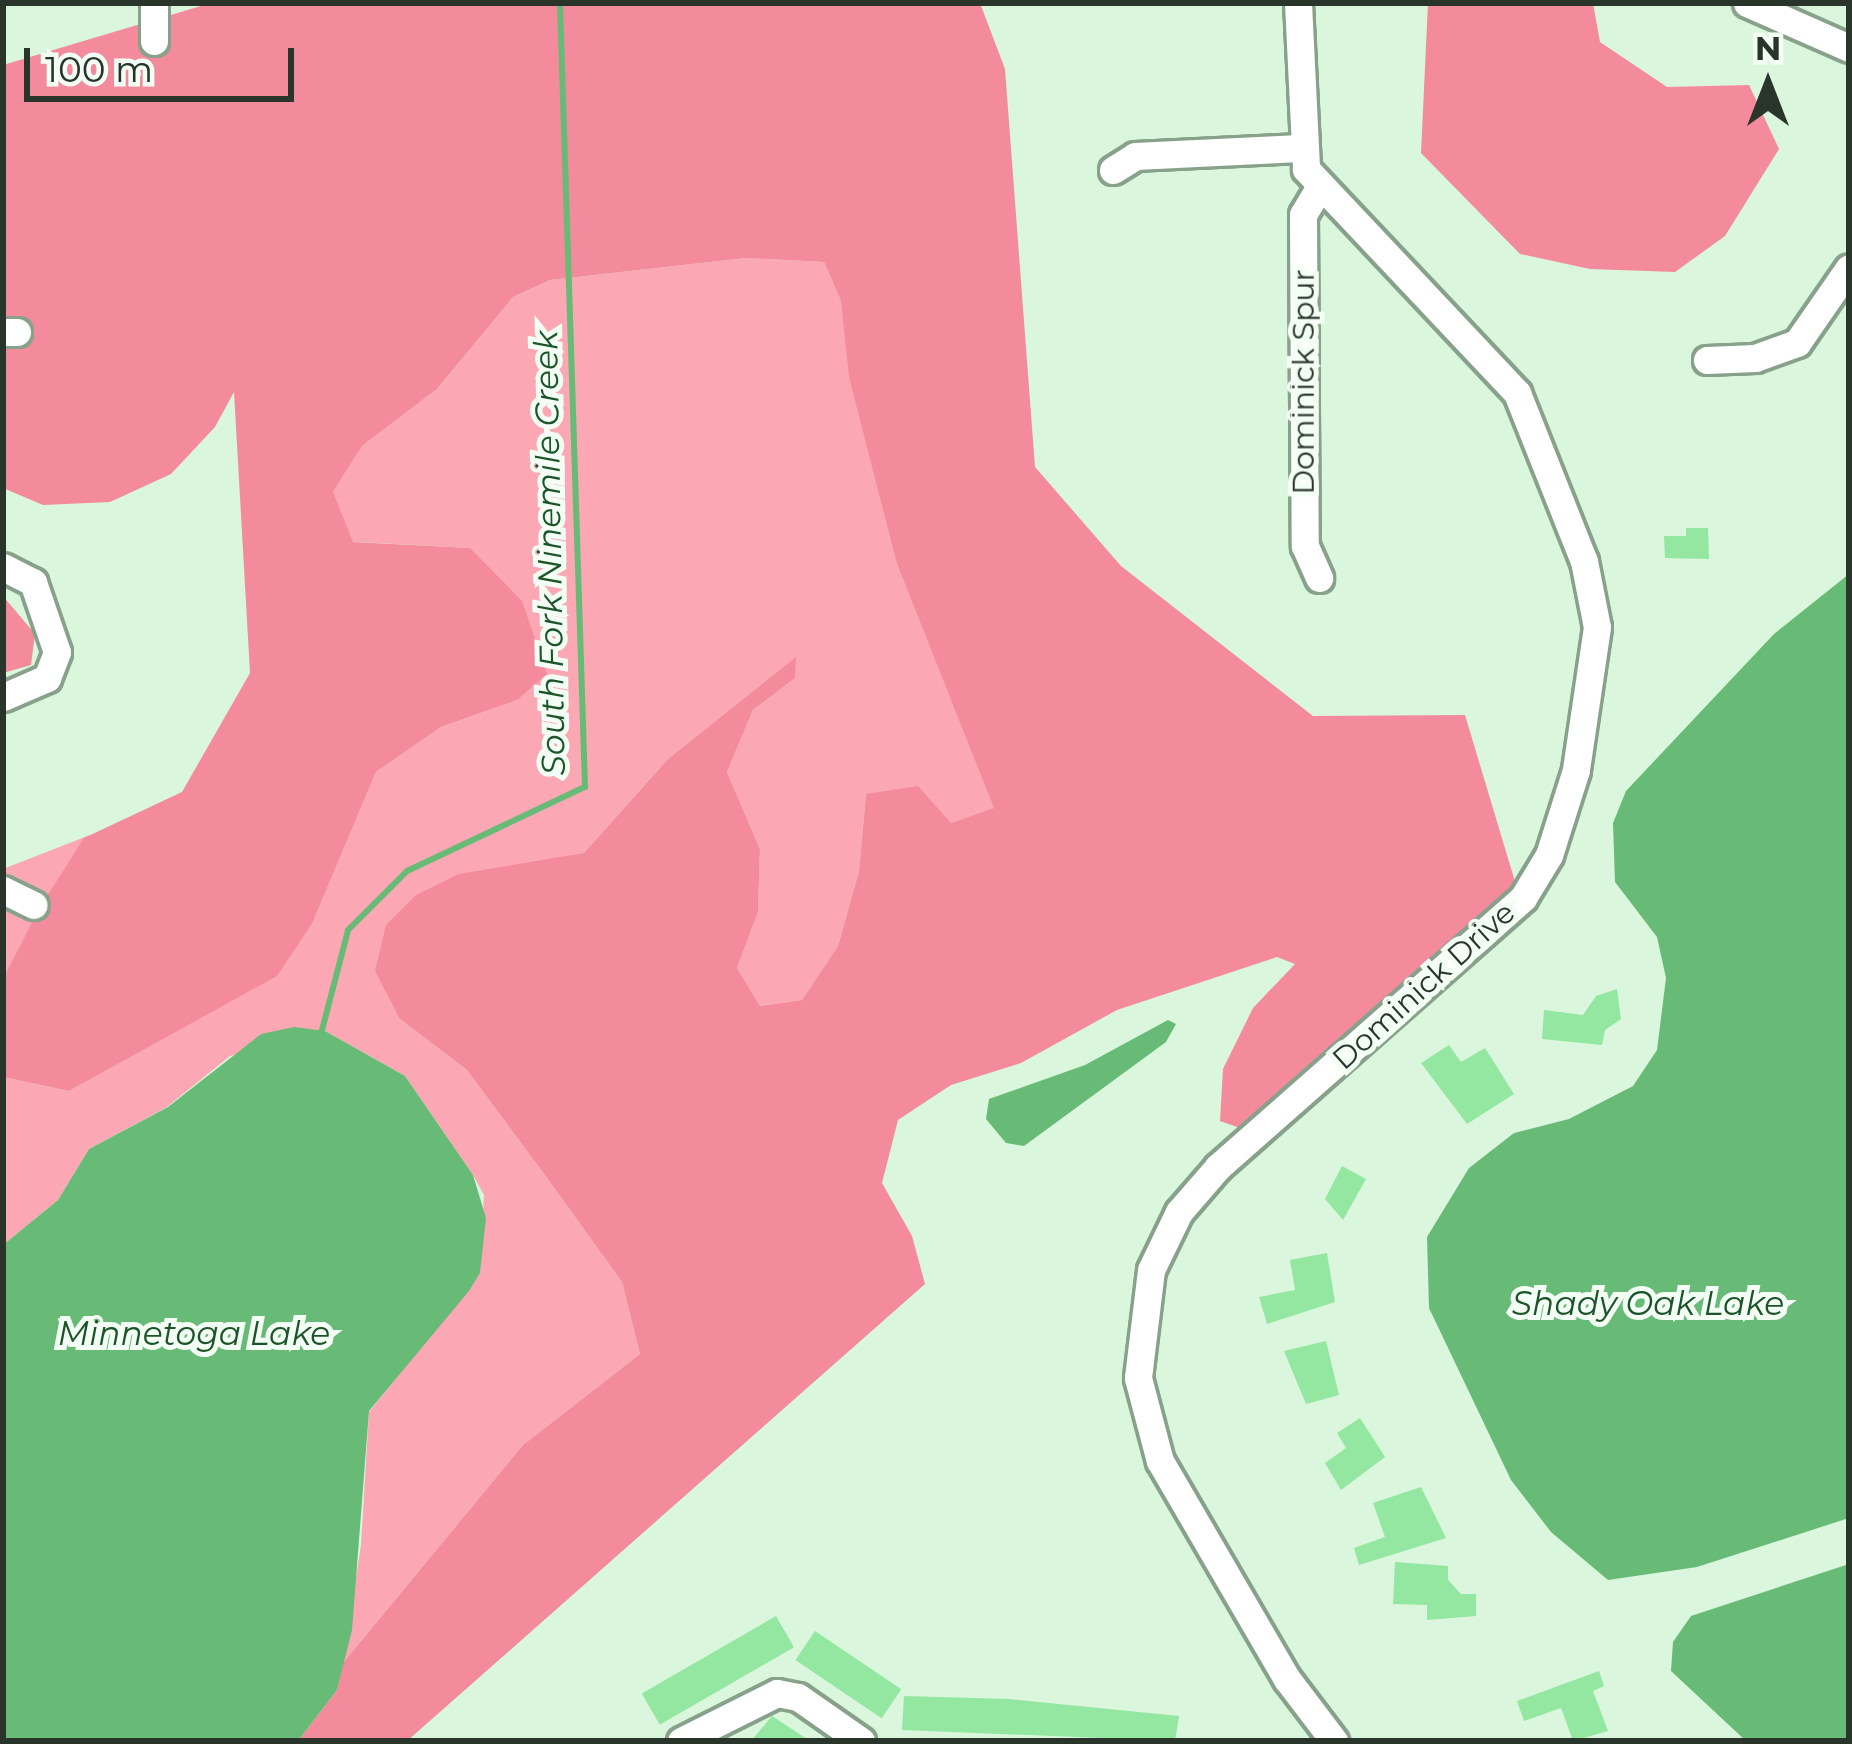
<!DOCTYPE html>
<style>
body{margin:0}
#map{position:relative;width:1852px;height:1744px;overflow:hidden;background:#daf6dd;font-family:Montserrat,sans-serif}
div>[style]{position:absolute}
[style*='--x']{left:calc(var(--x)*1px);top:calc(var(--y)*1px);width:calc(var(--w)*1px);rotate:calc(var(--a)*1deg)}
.green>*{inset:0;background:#fba7b4}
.forest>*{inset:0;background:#f38b9d}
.water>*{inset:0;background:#68bb76}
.stream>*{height:6px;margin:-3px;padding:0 3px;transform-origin:3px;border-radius:3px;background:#68bb76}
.building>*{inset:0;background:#93e7a0;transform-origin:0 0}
.roads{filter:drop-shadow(3px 0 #88a18a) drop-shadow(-3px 0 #88a18a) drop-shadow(0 3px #88a18a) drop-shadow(0 -3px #88a18a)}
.minor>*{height:27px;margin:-13.5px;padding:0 13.5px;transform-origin:13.5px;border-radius:13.5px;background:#fff}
span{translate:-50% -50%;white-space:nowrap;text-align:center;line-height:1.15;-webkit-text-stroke:10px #f3fef4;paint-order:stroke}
.street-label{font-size:30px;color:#29342a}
.water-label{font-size:33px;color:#1a5428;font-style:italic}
.frame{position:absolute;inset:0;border:6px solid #29342a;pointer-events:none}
.north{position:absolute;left:1708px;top:24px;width:120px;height:120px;-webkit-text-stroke:9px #f3fef4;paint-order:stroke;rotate:0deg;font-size:33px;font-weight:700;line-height:48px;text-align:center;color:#29342a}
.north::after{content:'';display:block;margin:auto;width:42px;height:54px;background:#29342a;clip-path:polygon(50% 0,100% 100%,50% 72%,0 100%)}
.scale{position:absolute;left:24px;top:48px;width:270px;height:54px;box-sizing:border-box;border:6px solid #29342a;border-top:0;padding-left:15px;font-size:36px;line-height:42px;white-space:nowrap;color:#29342a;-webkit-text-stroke:9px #f3fef4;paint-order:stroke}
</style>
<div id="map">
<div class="green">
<i style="clip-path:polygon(746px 258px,824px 262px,841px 301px,897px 564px,995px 808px,951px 823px,866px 794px,859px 871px,838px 946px,802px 1000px,760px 1006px,737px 968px,758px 912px,760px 849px,727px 772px,753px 710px,795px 678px,795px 658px,668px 759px,584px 853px,533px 864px,400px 1019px,467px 1070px,550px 1182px,622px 1282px,640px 1354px,523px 1445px,343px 1663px,361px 1545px,369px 1412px,480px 1273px,484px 1195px,473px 1175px,405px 1076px,325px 1031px,230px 1056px,167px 1107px,89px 1149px,58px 1200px,3px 1245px,3px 1077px,69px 1091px,276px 976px,312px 924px,376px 772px,441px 727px,517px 700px,470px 548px,340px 541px,333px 492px,362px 446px,437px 389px,513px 297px,550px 280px)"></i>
<i style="clip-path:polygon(90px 835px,3px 983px,3px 869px)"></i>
</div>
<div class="forest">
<i style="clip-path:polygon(211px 3px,980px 3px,1005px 69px,1035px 467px,1121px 566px,1313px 716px,1465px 715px,1516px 885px,1243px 1129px,1220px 1121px,1223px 1069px,1253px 1008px,1295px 964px,1277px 957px,1117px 1010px,1021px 1063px,951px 1085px,898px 1120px,882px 1183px,912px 1236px,925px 1284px,407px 1741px,298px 1741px,337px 1690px,343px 1663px,523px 1445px,640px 1354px,622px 1282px,550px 1182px,467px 1070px,400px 1019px,375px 971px,386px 925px,416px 895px,459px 874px,584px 853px,668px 759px,796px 657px,795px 678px,753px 710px,727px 772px,760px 849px,758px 912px,737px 968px,760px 1006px,802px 1000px,838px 946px,859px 871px,866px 794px,918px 786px,951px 823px,994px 808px,897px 564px,849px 377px,841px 301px,824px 262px,746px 258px,550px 280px,513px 297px,437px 389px,362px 446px,333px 492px,353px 542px,470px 548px,522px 601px,547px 674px,517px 700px,441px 727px,376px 772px,312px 924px,277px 976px,69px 1091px,3px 1077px,3px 979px,39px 909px,84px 838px,182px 792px,250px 673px,234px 392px,215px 427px,171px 474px,110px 502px,43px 505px,3px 488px,3px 65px)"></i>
<i style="clip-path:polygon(1428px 3px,1593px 3px,1600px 42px,1667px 87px,1749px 85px,1779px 149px,1725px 236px,1675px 272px,1590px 269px,1520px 254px,1421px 153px)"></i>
<i style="clip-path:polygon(3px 596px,35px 634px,31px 665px,3px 673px)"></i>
</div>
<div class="water">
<i style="clip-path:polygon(1849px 574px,1849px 1518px,1697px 1567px,1608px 1580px,1551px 1532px,1511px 1480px,1429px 1308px,1427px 1237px,1469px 1168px,1514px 1133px,1569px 1119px,1633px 1086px,1657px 1050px,1666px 978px,1657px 937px,1615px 882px,1613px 823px,1626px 791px,1774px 634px)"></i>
<i style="clip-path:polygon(1168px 1020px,1176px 1024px,1166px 1042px,1024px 1146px,1006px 1143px,986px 1119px,989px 1099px,1085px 1065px)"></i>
<i style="clip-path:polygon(294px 1027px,325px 1031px,405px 1076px,473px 1175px,486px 1218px,480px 1273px,469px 1291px,369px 1411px,352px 1630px,337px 1690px,298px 1741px,3px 1741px,3px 1245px,58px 1200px,89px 1149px,168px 1107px,261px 1034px)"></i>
<i style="clip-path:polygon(1849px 1564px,1849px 1741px,1746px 1741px,1671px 1671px,1673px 1642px,1691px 1616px)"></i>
</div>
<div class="stream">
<i style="--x:321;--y:1034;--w:107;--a:-75.4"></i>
<i style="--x:348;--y:930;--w:83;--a:-45"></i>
<i style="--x:407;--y:871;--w:197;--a:-25.3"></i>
<i style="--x:585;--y:787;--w:784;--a:-91.83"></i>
</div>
<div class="building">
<i style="clip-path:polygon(1686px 528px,1708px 528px,1709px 559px,1665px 558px,1664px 536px,1686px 536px)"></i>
<i style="clip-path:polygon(1617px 989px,1621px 1019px,1605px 1030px,1602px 1045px,1542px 1039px,1544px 1010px,1583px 1015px,1596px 996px)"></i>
<i style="clip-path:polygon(1449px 1045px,1461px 1062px,1485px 1048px,1514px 1094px,1467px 1124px,1421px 1063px)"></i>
<i style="clip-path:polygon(1342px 1166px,1366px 1179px,1343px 1220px,1325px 1199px)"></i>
<i style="clip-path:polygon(1327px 1253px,1335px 1302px,1267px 1324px,1259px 1297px,1295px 1290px,1290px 1260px)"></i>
<i style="clip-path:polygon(1326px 1341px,1339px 1395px,1306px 1404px,1284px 1351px)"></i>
<i style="clip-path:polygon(1360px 1418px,1385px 1457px,1341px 1490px,1325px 1463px,1346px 1448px,1337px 1433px)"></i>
<i style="clip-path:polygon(1421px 1487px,1446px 1538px,1359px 1565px,1354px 1548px,1385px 1537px,1373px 1503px)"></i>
<i style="clip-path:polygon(1395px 1562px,1448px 1566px,1448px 1580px,1461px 1594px,1476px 1594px,1476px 1616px,1427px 1620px,1427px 1605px,1393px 1604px)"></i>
<i style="left:776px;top:1616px;width:36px;height:155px;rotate:60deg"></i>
<i style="left:815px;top:1631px;width:104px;height:35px;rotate:34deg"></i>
<i style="clip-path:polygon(1599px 1671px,1604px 1686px,1593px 1691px,1608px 1731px,1573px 1741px,1561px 1708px,1524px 1721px,1517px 1701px)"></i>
<i style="clip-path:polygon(904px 1696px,1008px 1699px,1179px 1716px,1175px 1741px,902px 1730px)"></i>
<i style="clip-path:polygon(772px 1716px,810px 1741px,751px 1741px)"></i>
</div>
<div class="roads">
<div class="minor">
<i style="--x:154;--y:3;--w:38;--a:90"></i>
<i style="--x:1298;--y:3;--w:166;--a:87.2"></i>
<i style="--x:1306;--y:169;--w:308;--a:46.7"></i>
<i style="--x:1517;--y:393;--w:181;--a:68.3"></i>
<i style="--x:1584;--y:561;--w:67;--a:78.9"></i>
<i style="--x:1597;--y:627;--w:145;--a:98.4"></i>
<i style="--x:1576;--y:770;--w:89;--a:107.6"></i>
<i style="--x:1549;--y:855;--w:50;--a:121.2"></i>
<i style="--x:1523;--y:898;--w:407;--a:138.6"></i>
<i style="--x:1218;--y:1167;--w:60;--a:130.9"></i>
<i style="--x:1179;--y:1212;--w:64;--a:115.8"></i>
<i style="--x:1151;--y:1270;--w:109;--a:96.9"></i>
<i style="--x:1138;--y:1378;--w:86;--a:75.2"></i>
<i style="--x:1160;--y:1461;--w:252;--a:59.8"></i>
<i style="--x:1287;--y:1679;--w:78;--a:52.8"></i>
<i style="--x:1747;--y:3;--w:111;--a:23.8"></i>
<i style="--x:1113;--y:170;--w:26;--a:-32"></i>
<i style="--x:1135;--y:156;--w:165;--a:-2.8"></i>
<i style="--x:1319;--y:188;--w:31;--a:121"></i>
<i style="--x:1303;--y:215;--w:331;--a:89.7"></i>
<i style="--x:1305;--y:546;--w:35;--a:66"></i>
<i style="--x:3;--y:332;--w:14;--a:0"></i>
<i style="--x:1707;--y:360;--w:48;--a:-2.4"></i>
<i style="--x:1755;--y:358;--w:45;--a:-19.7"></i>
<i style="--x:1797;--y:343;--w:91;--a:-55.3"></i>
<i style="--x:3;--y:567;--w:34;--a:27"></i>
<i style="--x:33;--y:582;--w:74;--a:71.1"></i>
<i style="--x:57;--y:652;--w:28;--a:111"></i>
<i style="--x:47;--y:678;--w:48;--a:156.6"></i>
<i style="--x:3;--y:890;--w:34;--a:26"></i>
<i style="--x:681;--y:1741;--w:107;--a:-26.6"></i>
<i style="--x:777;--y:1693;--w:21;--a:11"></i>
<i style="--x:798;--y:1697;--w:77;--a:34.9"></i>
</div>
</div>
<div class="street-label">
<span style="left:1304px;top:382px;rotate:-90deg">Dominick Spur</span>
<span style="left:1424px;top:986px;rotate:-42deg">Dominick Drive</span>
</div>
<div class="water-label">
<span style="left:550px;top:553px;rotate:-91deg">South Fork Ninemile Creek</span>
<span style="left:1648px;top:1304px">Shady Oak Lake</span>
<span style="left:194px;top:1334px">Minnetoga Lake</span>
</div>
<div class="frame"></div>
<div class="north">N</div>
<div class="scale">100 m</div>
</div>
